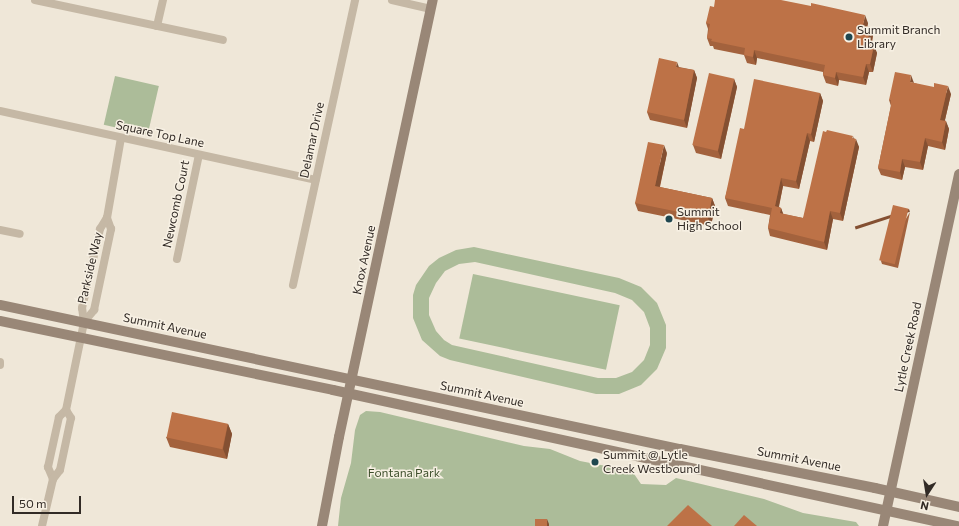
<!DOCTYPE html>
<style>
body{margin:0}
#map{position:relative;width:959px;height:526px;overflow:hidden;background:#efe7d8;font-family:Commissioner,sans-serif}
div>[style]{position:absolute}
[style*='--x']{left:calc(var(--x)*1px);top:calc(var(--y)*1px);width:calc(var(--w)*1px);rotate:calc(var(--a)*1deg)}
.green>*{inset:0;background:#acbc99;transform-origin:0 0}
.street>*{height:8px;margin:-4px;padding:0 4px;transform-origin:4px;border-radius:4px;background:#c5b8a5}
.secondary>*{height:10px;margin:-5px;padding:0 5px;transform-origin:5px;border-radius:5px;background:#998777}
.wall>*{inset:0;background:#a3623d}
.shaded-wall>*{inset:0;background:#845032;transform-origin:0 0}
.building>*{inset:0;background:#bd7247;transform-origin:0 0}
.dots>*{width:11px;height:11px;translate:-50% -50%;box-sizing:border-box;border:2px solid #f7f0e3;border-radius:50%}
span{translate:-50% -50%;white-space:nowrap;text-align:center;line-height:1.15;-webkit-text-stroke:3px #f7f0e3;paint-order:stroke}
.poi-label{font-size:12px;color:#322b26}
.left{translate:0 -50%;text-align:left}
.street-label{font-size:12px;color:#322b26}
.park-label{font-size:12px;color:#3d4e2b}
.north{position:absolute;left:907px;top:474px;width:40px;height:40px;-webkit-text-stroke:3px #f7f0e3;paint-order:stroke;rotate:192deg;font-size:11px;font-weight:700;line-height:16px;text-align:center;color:#322b26}
.north::after{content:'';display:block;margin:auto;width:14px;height:18px;background:#322b26;clip-path:polygon(50% 0,100% 100%,50% 72%,0 100%)}
.scale{position:absolute;left:12px;top:496px;width:69px;height:18px;box-sizing:border-box;border:2px solid #322b26;border-top:0;padding-left:5px;font-size:12px;line-height:14px;white-space:nowrap;color:#322b26;-webkit-text-stroke:3px #f7f0e3;paint-order:stroke}
</style>
<div id="map">
<div class="green">
<i style="left:115px;top:76px;width:45px;height:50px;rotate:13deg"></i>
<i style="clip-path:polygon(evenodd,474px 247px,619px 278px,641px 287px,657px 303px,666px 325px,666px 348px,657px 369px,641px 385px,619px 394px,596px 394px,450px 360px,440px 356px,422px 340px,413px 318px,413px 295px,416px 285px,429px 266px,439px 258px,456px 250px,474px 247px,475px 262px,615px 293px,632px 300px,644px 312px,650px 328px,650px 345px,644px 360px,632px 372px,616px 378px,598px 378px,452px 345px,444px 340px,436px 331px,429px 315px,429px 298px,436px 283px,445px 271px,459px 264px,475px 262px)"></i>
<i style="left:473px;top:274px;width:150px;height:66px;rotate:12deg"></i>
<i style="clip-path:polygon(366px 411px,380px 412px,524px 446px,550px 449px,580px 461px,632px 471px,641px 484px,666px 485px,676px 478px,764px 499px,803px 513px,856px 522px,859px 526px,338px 526px,341px 498px,351px 463px,355px 430px,360px 415px)"></i>
</div>
<div class="street">
<i style="--x:35;--y:0;--w:192;--a:12"></i>
<i style="--x:392;--y:0;--w:40;--a:13"></i>
<i style="--x:157;--y:26;--w:27;--a:-77"></i>
<i style="--x:0;--y:111;--w:323;--a:12.3"></i>
<i style="--x:0;--y:230;--w:20;--a:11"></i>
<i style="--x:177;--y:259;--w:106;--a:-78.1"></i>
<i style="--x:293;--y:285;--w:292;--a:-77.7"></i>
<i style="--x:84;--y:322;--w:16;--a:-50"></i>
<i style="--x:94;--y:310;--w:83;--a:-78.1"></i>
<i style="--x:111;--y:229;--w:12;--a:-110"></i>
<i style="--x:0;--y:362;--w:3;--a:90"></i>
<i style="--x:53;--y:479;--w:13;--a:-113"></i>
<i style="--x:48;--y:467;--w:51;--a:-77.6"></i>
<i style="--x:59;--y:417;--w:10;--a:-45"></i>
<i style="--x:66;--y:410;--w:90;--a:-78.4"></i>
<i style="--x:84;--y:322;--w:14;--a:-98"></i>
<i style="--x:82;--y:308;--w:81;--a:-77.2"></i>
<i style="--x:100;--y:229;--w:13;--a:-58"></i>
<i style="--x:107;--y:218;--w:81;--a:-80.1"></i>
<i style="--x:42;--y:526;--w:48;--a:-76.8"></i>
<i style="--x:53;--y:479;--w:11;--a:-52"></i>
<i style="--x:60;--y:470;--w:53;--a:-78.1"></i>
<i style="--x:71;--y:418;--w:9;--a:-122"></i>
</div>
<div class="secondary">
<i style="--x:0;--y:305;--w:695;--a:11.96"></i>
<i style="--x:680;--y:449;--w:199;--a:11.3"></i>
<i style="--x:875;--y:488;--w:86;--a:12.7"></i>
<i style="--x:0;--y:321;--w:340;--a:11.7"></i>
<i style="--x:333;--y:390;--w:639;--a:12.3"></i>
<i style="--x:322;--y:526;--w:91;--a:-79.2"></i>
<i style="--x:339;--y:437;--w:447;--a:-77.9"></i>
<i style="--x:883;--y:526;--w:360;--a:-77.8"></i>
</div>
<div class="wall">
<i style="clip-path:polygon(714px 7px,868px 23px,867px 27px,873px 35px,872px 44px,877px 53px,873px 72px,869px 72px,866px 85px,839px 80px,838px 86px,826px 83px,823px 75px,823px 72px,757px 58px,756px 65px,747px 63px,744px 55px,714px 49px,713px 46px,710px 46px,707px 38px,708px 29px,706px 23px)"></i>
<i style="clip-path:polygon(679px 67px,694px 70px,697px 78px,687px 128px,650px 120px,647px 112px)"></i>
<i style="clip-path:polygon(734px 79px,737px 87px,721px 159px,696px 153px,693px 145px)"></i>
<i style="clip-path:polygon(914px 83px,951px 94px,945px 120px,949px 129px,945px 150px,928px 146px,923px 170px,905px 167px,902px 180px,881px 175px,878px 168px,891px 106px,889px 100px)"></i>
<i style="clip-path:polygon(820px 93px,823px 101px,814px 142px,810px 141px,799px 189px,783px 186px,779px 207px,781px 208px,783px 214px,803px 218px,854px 138px,859px 147px,843px 221px,833px 219px,827px 250px,770px 236px,768px 228px,770px 215px,728px 206px,725px 198px,744px 129px)"></i>
<i style="clip-path:polygon(667px 153px,660px 187px,712px 198px,715px 206px,711px 226px,638px 211px,635px 203px)"></i>
<i style="clip-path:polygon(910px 212px,898px 268px,882px 264px,881px 261px)"></i>
<i style="clip-path:polygon(228px 424px,232px 434px,227px 459px,170px 447px,166px 437px)"></i>
</div>
<div class="shaded-wall">
<i style="clip-path:polygon(865px 15px,868px 23px,866px 34px,863px 26px)"></i>
<i style="clip-path:polygon(871px 27px,873px 35px,870px 50px,867px 42px)"></i>
<i style="clip-path:polygon(874px 45px,877px 53px,873px 72px,870px 64px)"></i>
<i style="clip-path:polygon(754px 50px,757px 58px,756px 65px,753px 57px)"></i>
<i style="clip-path:polygon(677px 62px,680px 70px,676px 67px)"></i>
<i style="clip-path:polygon(866px 64px,869px 72px,866px 85px,863px 77px)"></i>
<i style="clip-path:polygon(694px 70px,697px 78px,687px 128px,684px 120px)"></i>
<i style="clip-path:polygon(836px 72px,839px 80px,838px 86px,835px 78px)"></i>
<i style="clip-path:polygon(911px 75px,914px 83px,910px 82px)"></i>
<i style="clip-path:polygon(734px 79px,737px 87px,721px 159px,718px 151px)"></i>
<i style="clip-path:polygon(948px 86px,951px 94px,943px 128px,940px 120px)"></i>
<i style="clip-path:polygon(820px 93px,823px 101px,814px 142px,811px 134px)"></i>
<i style="clip-path:polygon(946px 121px,949px 129px,945px 150px,942px 142px)"></i>
<i style="clip-path:polygon(807px 133px,810px 141px,799px 189px,796px 181px)"></i>
<i style="clip-path:polygon(853px 136px,855px 143px,856px 139px,859px 147px,843px 221px,840px 213px)"></i>
<i style="clip-path:polygon(925px 138px,928px 146px,923px 170px,920px 162px)"></i>
<i style="clip-path:polygon(664px 145px,667px 153px,658px 194px,655px 186px)"></i>
<i style="clip-path:polygon(902px 159px,905px 167px,902px 180px,900px 172px)"></i>
<i style="clip-path:polygon(781px 178px,783px 186px,777px 214px,775px 206px)"></i>
<i style="clip-path:polygon(712px 198px,715px 206px,711px 226px,708px 218px)"></i>
<i style="clip-path:polygon(781px 208px,784px 216px,780px 213px)"></i>
<i style="left:909px;top:209px;width:3px;height:57px;rotate:72deg"></i>
<i style="clip-path:polygon(830px 211px,833px 219px,827px 250px,824px 242px)"></i>
<i style="clip-path:polygon(228px 424px,232px 434px,227px 459px,223px 449px)"></i>
<i style="clip-path:polygon(547px 519px,549px 524px,549px 526px,547px 526px)"></i>
</div>
<div class="building">
<i style="clip-path:polygon(715px 0,781px 0,811px 6px,811px 3px,865px 15px,863px 26px,871px 27px,867px 42px,874px 45px,870px 64px,866px 64px,863px 77px,836px 72px,835px 78px,823px 75px,825px 65px,754px 50px,753px 57px,744px 55px,745px 48px,711px 41px,712px 39px,707px 38px,710px 24px,706px 23px,710px 6px,714px 7px)"></i>
<i style="clip-path:polygon(659px 58px,677px 62px,676px 67px,694px 70px,684px 120px,647px 112px)"></i>
<i style="clip-path:polygon(895px 72px,911px 75px,910px 82px,934px 87px,934px 83px,948px 86px,940px 120px,946px 121px,942px 142px,925px 138px,920px 162px,902px 159px,900px 172px,878px 168px,891px 105px,891px 100px,889px 100px)"></i>
<i style="left:709px;top:73px;width:26px;height:74px;rotate:13deg"></i>
<i style="clip-path:polygon(754px 79px,820px 93px,811px 134px,807px 133px,796px 181px,781px 178px,775px 206px,781px 208px,780px 213px,803px 218px,823px 131px,826px 132px,827px 130px,853px 136px,852px 138px,856px 139px,840px 213px,830px 211px,824px 242px,768px 228px,772px 208px,725px 198px,740px 128px,744px 129px)"></i>
<i style="clip-path:polygon(648px 142px,664px 145px,655px 186px,712px 198px,708px 218px,635px 203px)"></i>
<i style="left:893px;top:205px;width:16px;height:57px;rotate:14deg"></i>
<i style="left:172px;top:412px;width:57px;height:26px;rotate:12deg"></i>
<i style="clip-path:polygon(688px 505px,712px 526px,667px 526px)"></i>
<i style="clip-path:polygon(744px 515px,757px 526px,734px 526px)"></i>
<i style="left:535px;top:519px;width:12px;height:7px"></i>
</div>
<div class="dots">
<i style="left:849px;top:37px;background:#1f4750"></i>
<i style="left:669px;top:219px;background:#1f4750"></i>
<i style="left:595px;top:462px;background:#1f4750"></i>
</div>
<div class="poi-label">
<span class="left" style="left:857px;top:37px">Summit Branch<br>Library</span>
<span class="left" style="left:677px;top:219px">Summit<br>High School</span>
<span class="left" style="left:603px;top:462px">Summit @ Lytle<br>Creek Westbound</span>
</div>
<div class="street-label">
<span style="left:160px;top:134px;rotate:12deg">Square Top Lane</span>
<span style="left:312px;top:140px;rotate:-78deg">Delamar Drive</span>
<span style="left:176px;top:204px;rotate:-78deg">Newcomb Court</span>
<span style="left:364px;top:260px;rotate:-78deg">Knox Avenue</span>
<span style="left:90px;top:268px;rotate:-77deg">Parkside Way</span>
<span style="left:165px;top:326px;rotate:12deg">Summit Avenue</span>
<span style="left:908px;top:347px;rotate:-78deg">Lytle Creek Road</span>
<span style="left:482px;top:394px;rotate:12deg">Summit Avenue</span>
<span style="left:799px;top:459px;rotate:11deg">Summit Avenue</span>
</div>
<div class="park-label">
<span style="left:404px;top:473px">Fontana Park</span>
</div>
<div class="north">N</div>
<div class="scale">50 m</div>
</div>
